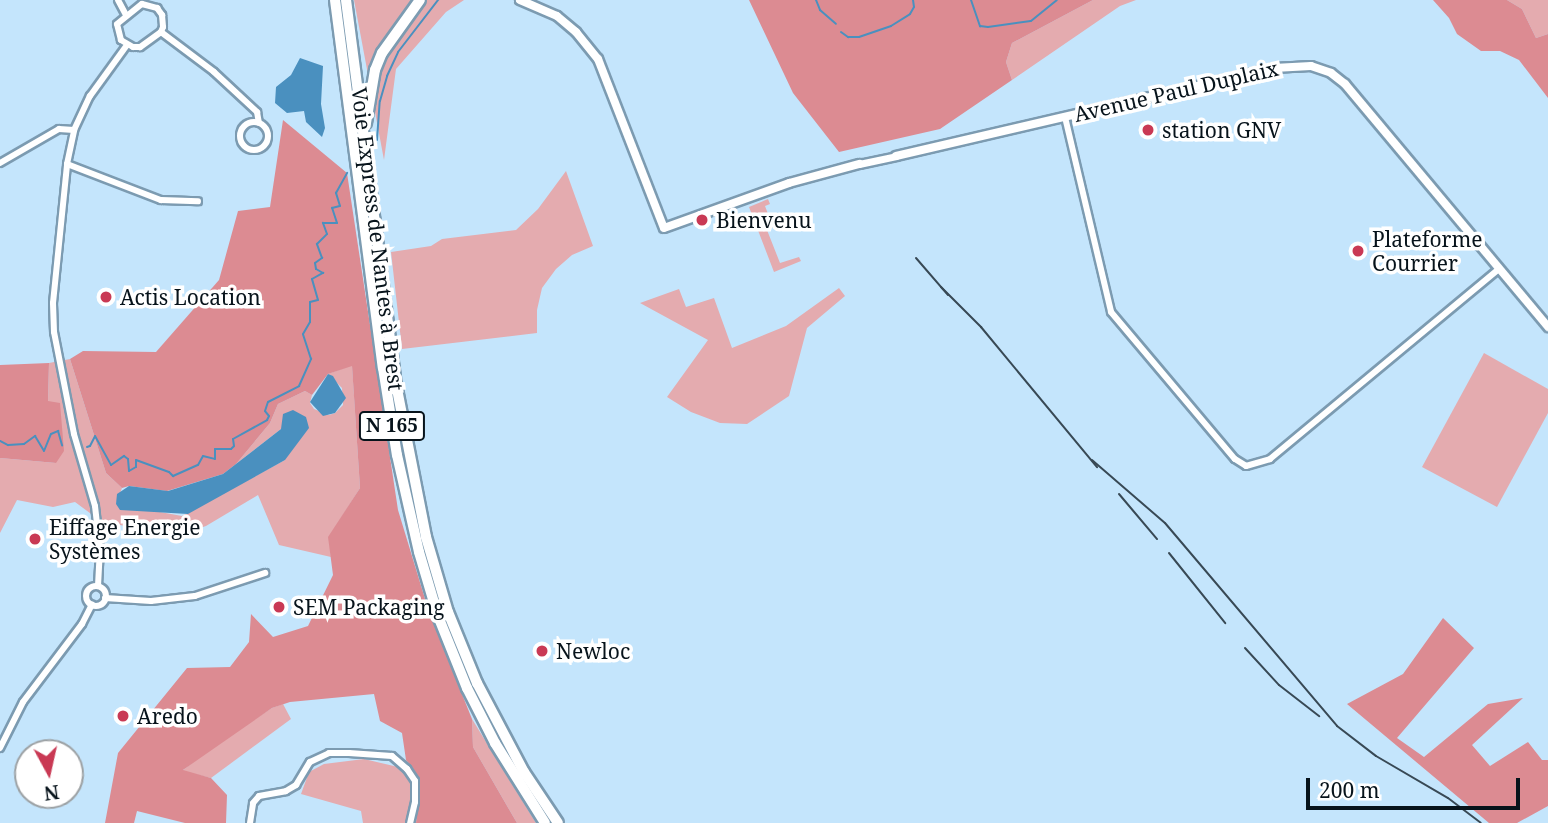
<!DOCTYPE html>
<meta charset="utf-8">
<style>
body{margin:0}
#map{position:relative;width:1548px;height:823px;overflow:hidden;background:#c4e5fc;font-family:"Noto Serif",serif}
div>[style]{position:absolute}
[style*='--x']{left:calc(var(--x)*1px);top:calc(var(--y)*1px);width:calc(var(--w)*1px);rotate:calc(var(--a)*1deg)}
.green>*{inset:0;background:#e4abaf}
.forest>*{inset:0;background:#dc8b92}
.water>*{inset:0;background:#4a90bf}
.stream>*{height:2px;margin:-1px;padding:0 1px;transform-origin:1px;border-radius:1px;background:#4a90bf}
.roads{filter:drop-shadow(2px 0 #7c9bb1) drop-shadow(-2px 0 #7c9bb1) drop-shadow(0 2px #7c9bb1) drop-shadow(0 -2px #7c9bb1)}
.minor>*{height:6px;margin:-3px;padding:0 3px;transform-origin:3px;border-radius:3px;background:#fff}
.minor>.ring{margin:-3px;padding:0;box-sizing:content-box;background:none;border:6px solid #fff;border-radius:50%}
.tertiary>*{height:7px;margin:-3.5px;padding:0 3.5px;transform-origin:3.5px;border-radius:3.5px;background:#fff}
.secondary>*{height:8px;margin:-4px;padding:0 4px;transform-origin:4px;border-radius:4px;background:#fff}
.trunk>*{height:10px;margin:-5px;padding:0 5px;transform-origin:5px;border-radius:5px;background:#fff}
.rail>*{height:2px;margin:-1px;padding:0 1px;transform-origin:1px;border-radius:1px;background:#384955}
.dots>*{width:19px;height:19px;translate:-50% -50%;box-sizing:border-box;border:4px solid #fff;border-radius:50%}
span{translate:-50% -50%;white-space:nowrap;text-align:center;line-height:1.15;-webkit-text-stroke:7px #fff;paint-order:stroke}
.shield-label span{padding:2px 5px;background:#fff;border:2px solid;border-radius:5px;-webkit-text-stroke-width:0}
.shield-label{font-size:19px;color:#07131b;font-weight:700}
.street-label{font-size:21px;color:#07131b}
.poi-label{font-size:21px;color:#07131b}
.left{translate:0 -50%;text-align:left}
.north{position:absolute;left:14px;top:739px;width:70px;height:70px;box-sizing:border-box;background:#fff;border:2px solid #9ca1a4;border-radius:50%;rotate:172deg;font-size:19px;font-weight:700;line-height:28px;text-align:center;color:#07131b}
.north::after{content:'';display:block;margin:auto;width:24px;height:32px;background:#c93954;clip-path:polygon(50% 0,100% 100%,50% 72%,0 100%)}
.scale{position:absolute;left:1306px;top:778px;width:214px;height:32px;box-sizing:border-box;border:4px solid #07131b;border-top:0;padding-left:9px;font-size:21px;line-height:24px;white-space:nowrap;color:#07131b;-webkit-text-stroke:5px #fff;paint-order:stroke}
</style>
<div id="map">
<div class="green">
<i style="clip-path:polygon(354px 0,464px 0,446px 12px,396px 69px,384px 160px)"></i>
<i style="clip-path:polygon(1093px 0,1136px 0,1120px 6px,1012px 80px,1006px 62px,1012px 43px)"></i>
<i style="clip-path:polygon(1507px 0,1548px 0,1548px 34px,1536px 38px,1522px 9px)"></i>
<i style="clip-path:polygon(566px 171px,593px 246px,572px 255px,556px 269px,542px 288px,537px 310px,537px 333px,402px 349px,391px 252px,431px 246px,442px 239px,516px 230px,538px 209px)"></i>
<i style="clip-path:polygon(768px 199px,770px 204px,765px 206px,773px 227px,767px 230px,780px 263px,799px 257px,801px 261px,774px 272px,749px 207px)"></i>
<i style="clip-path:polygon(839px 288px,845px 296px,807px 328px,789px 396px,747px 424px,720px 423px,691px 412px,667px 397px,708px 340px,640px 303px,679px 289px,686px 307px,714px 298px,732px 348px,786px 326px)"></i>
<i style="clip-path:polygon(1484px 353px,1548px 389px,1548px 413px,1497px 507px,1422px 467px)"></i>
<i style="clip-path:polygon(70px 359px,106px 473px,122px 488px,116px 504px,182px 516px,285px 460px,281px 429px,236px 464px,270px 423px,278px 404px,305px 391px,312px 395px,310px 403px,314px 409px,329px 415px,335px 413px,343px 405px,342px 388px,328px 374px,352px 365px,360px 488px,329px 537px,331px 557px,279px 545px,258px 495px,206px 526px,179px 535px,102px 522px,75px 502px,53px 507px,17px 500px,0 533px,0 458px,56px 463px,48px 402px,49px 363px)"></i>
<i style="clip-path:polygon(283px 704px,291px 719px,211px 778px,182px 771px,216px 744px,272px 708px)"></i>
<i style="clip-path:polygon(472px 719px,536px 823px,517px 823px,473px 747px)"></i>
<i style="clip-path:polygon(364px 759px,398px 767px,406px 760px,415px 771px,419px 791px,416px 823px,363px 823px,361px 811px,301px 794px,309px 772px,324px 764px)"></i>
</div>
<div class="forest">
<i style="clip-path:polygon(749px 0,1093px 0,1012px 43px,1006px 62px,1012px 80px,940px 129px,839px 152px,793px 93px)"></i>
<i style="clip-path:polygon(1433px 0,1507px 0,1522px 9px,1536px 38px,1548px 34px,1548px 98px,1519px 60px,1500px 51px,1481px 51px,1457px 34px,1449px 18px)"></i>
<i style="clip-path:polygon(283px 120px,347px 173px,398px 510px,429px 612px,472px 719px,473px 747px,517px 823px,416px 823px,419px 791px,415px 771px,406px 760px,402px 733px,380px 721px,374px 694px,290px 702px,272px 708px,183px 770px,211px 778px,227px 795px,226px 823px,185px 823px,137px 811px,134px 823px,105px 823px,118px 753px,187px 668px,230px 667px,249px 642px,251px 614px,273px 637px,308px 626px,333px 575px,328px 537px,360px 488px,352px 366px,328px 374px,312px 395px,305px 391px,278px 404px,270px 423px,236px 464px,223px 474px,167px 491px,129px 486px,122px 488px,106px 473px,70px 359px,83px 351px,156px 352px,219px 280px,238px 211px,270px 207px)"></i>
<i style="clip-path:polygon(49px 363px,48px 401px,60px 403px,64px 451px,56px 463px,0 458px,0 365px)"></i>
<i style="clip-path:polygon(1443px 618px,1474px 648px,1397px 738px,1424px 757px,1488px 704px,1523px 698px,1472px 745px,1490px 766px,1528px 742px,1542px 760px,1548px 760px,1548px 806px,1517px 823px,1489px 823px,1347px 704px,1403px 674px)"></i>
</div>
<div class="water">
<i style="clip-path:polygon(300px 58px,323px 66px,321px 104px,325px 128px,322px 137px,306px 122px,304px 111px,287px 113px,275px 103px,276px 87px,291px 75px)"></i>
<i style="clip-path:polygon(328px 374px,333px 376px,346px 398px,335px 413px,323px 416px,310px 402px)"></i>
<i style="clip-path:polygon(293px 410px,306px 417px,309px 428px,285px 460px,188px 514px,120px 510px,116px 504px,117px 494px,129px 486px,168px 491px,223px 474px,281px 429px,283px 414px)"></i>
</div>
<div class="stream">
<i style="--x:816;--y:0;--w:11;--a:68"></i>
<i style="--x:820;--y:10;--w:21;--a:41"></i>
<i style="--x:971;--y:0;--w:28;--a:71"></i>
<i style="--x:980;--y:26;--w:8;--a:7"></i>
<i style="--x:988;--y:27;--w:43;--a:-7.9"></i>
<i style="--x:1031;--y:21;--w:33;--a:-39"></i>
<i style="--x:841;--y:32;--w:9;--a:36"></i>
<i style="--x:848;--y:37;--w:11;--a:0"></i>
<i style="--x:859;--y:37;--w:34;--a:-19"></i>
<i style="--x:891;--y:26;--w:22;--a:-32"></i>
<i style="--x:910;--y:14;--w:8;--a:-60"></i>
<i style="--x:914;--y:7;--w:7;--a:-98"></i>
<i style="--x:377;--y:140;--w:39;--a:-86"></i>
<i style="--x:380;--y:101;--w:26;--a:-74"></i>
<i style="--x:387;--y:76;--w:26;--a:-65"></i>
<i style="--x:398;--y:52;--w:66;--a:-52.4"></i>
<i style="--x:0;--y:441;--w:9;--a:27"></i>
<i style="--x:8;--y:445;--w:16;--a:-4"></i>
<i style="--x:24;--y:444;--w:14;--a:-36"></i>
<i style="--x:35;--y:436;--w:17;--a:59"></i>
<i style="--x:44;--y:451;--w:18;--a:-68"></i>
<i style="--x:51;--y:434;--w:8;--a:-23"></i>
<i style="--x:58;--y:431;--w:15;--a:74"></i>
<i style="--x:87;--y:447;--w:3;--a:-18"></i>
<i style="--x:90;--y:446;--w:11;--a:-63"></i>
<i style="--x:95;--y:436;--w:33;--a:61"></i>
<i style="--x:111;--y:465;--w:16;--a:-35"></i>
<i style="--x:124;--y:456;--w:5;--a:37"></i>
<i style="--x:128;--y:459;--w:12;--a:85"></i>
<i style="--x:129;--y:471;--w:8;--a:-30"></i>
<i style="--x:136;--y:467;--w:7;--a:-90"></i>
<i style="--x:136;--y:460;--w:35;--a:20"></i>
<i style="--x:169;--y:472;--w:6;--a:45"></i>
<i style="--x:173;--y:476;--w:27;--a:-24"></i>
<i style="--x:198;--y:465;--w:10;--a:-61"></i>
<i style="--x:203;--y:456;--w:12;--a:14"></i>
<i style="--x:215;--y:459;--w:10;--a:-90"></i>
<i style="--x:215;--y:449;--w:16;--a:0"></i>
<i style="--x:231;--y:449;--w:4;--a:-45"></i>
<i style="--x:234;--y:446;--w:7;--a:-98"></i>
<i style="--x:233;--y:439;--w:39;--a:-29"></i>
<i style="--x:267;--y:420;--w:4;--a:-63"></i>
<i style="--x:269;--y:416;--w:6;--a:-129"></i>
<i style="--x:265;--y:411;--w:9;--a:-72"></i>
<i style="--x:268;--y:402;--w:35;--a:-27"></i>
<i style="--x:299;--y:386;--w:30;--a:-66"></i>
<i style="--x:311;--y:359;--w:26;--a:-108"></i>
<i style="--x:303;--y:334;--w:14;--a:-60"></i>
<i style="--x:310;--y:322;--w:20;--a:-90"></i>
<i style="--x:310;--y:302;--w:8;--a:-14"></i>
<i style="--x:318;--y:300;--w:22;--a:-106"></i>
<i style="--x:312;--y:279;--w:13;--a:-29"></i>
<i style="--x:323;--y:273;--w:8;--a:-150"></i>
<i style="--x:316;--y:269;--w:6;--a:-99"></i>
<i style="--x:315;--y:263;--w:9;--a:-36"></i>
<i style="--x:322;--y:258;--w:15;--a:-110"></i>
<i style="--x:317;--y:244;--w:14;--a:-45"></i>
<i style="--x:327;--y:234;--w:12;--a:-110"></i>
<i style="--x:323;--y:223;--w:14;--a:0"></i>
<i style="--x:337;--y:223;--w:16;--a:-108"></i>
<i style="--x:332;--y:208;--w:8;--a:-14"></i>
<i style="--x:340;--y:206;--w:14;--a:-107"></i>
<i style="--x:336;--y:193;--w:23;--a:-61"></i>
</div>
<div class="roads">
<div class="minor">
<i style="--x:118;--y:0;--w:17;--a:62"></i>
<i style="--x:142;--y:4;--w:16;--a:15"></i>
<i style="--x:157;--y:8;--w:9;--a:54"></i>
<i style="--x:162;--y:15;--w:12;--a:85"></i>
<i style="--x:163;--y:27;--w:5;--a:112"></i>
<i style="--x:161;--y:32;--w:26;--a:144"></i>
<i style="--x:140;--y:47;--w:7;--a:180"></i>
<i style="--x:133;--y:47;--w:14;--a:-150"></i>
<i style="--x:121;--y:40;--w:16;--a:-104"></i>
<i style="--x:117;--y:24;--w:32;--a:-39"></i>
<i style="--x:161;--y:32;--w:66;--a:37"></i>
<i style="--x:214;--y:72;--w:59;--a:42.9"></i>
<i style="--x:257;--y:112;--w:11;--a:80"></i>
<i style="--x:1065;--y:117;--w:200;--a:76.7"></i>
<i style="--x:1111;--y:312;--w:192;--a:49.9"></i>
<i style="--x:1235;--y:459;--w:13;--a:32"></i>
<i style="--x:1246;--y:466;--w:25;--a:-16"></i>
<i style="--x:1270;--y:459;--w:298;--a:-39.7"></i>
<i class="ring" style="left:240px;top:122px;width:22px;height:22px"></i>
<i style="--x:0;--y:163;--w:68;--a:-30"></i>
<i style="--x:59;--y:129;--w:15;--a:4"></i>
<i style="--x:67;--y:164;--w:101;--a:21"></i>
<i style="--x:161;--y:200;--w:37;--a:2"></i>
<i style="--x:98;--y:586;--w:36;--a:-87"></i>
<i style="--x:100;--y:550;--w:44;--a:-96.5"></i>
<i style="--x:95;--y:506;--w:75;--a:-106.3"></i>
<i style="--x:74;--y:434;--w:104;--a:-101.1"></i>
<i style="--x:54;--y:332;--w:29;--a:-92"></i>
<i style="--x:53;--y:303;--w:140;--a:-84.2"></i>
<i style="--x:67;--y:164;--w:35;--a:-78"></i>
<i style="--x:74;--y:130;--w:38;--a:-65"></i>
<i style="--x:90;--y:96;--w:63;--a:-54"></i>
<i class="ring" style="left:86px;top:586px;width:14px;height:14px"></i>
<i style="--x:105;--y:598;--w:46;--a:3.7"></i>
<i style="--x:151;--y:601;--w:44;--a:-6.5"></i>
<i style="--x:195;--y:596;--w:74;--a:-18.2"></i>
<i style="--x:0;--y:748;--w:51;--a:-63.4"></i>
<i style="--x:23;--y:702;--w:98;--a:-52.9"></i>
<i style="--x:82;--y:624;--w:22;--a:-63"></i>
<i style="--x:250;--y:823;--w:20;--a:-81"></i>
<i style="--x:253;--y:803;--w:9;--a:-49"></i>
<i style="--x:259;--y:796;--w:27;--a:-10"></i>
<i style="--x:286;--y:791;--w:12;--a:-31"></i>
<i style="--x:296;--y:785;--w:27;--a:-59"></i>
<i style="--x:310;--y:762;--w:21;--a:-25"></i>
<i style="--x:329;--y:753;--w:20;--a:0"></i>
<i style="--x:349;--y:753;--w:43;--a:4"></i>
<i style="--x:392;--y:756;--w:20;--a:41"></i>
<i style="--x:407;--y:769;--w:14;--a:56"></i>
<i style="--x:415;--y:781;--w:21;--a:90"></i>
<i style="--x:415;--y:802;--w:22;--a:103"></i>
</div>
<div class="tertiary">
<i style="--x:859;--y:164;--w:38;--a:-12"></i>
</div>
<div class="secondary">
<i style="--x:520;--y:0;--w:40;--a:23.4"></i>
<i style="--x:557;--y:16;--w:25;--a:40"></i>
<i style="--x:576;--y:32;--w:35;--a:51"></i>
<i style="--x:598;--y:59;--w:181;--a:68.7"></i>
<i style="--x:664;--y:228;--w:133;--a:-19.8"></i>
<i style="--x:789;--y:183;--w:73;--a:-15.2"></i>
<i style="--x:896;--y:156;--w:388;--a:-13.1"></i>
<i style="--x:1274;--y:68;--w:37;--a:-3"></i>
<i style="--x:1311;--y:66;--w:21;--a:19"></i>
<i style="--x:1331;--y:73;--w:18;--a:38"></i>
<i style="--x:1345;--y:84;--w:317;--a:50.1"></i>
</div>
<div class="trunk">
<i style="--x:335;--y:0;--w:371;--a:82.6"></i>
<i style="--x:383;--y:368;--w:88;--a:80.9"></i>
<i style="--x:397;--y:455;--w:99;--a:77.2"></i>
<i style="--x:419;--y:552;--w:67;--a:73.5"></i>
<i style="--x:438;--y:616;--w:78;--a:68.1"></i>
<i style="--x:467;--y:688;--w:62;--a:63"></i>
<i style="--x:495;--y:743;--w:94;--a:58"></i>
<i style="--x:346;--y:0;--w:387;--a:82.6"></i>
<i style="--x:396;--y:384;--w:156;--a:78.9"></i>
<i style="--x:426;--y:537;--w:78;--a:73.7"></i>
<i style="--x:448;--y:612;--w:77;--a:67.8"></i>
<i style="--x:477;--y:683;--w:101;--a:62.2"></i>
<i style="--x:524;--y:772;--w:61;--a:56.3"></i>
<i style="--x:366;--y:123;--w:54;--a:-80.4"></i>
<i style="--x:375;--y:70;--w:18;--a:-68"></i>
<i style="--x:382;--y:53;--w:65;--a:-54.4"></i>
</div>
</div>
<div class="rail">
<i style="--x:916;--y:258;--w:49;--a:49.1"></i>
<i style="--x:941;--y:287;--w:57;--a:45"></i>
<i style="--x:981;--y:327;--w:182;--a:50.4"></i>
<i style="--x:1092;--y:460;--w:96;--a:40.8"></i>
<i style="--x:1165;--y:523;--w:266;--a:49.7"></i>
<i style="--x:1337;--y:726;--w:49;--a:37.6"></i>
<i style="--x:1376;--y:756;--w:83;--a:30.3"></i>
<i style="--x:1448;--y:798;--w:41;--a:37.1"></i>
<i style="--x:1119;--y:494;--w:59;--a:49.8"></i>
<i style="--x:1169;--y:553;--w:90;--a:51.3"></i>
<i style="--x:1245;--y:648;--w:50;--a:47.4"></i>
<i style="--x:1279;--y:685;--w:51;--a:37.8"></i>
</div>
<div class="dots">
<i style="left:1148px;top:130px;background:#c93954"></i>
<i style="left:702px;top:220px;background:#c93954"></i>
<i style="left:1358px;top:251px;background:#c93954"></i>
<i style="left:106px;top:297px;background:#c93954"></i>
<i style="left:35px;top:539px;background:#c93954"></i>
<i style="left:279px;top:607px;background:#c93954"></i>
<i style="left:542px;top:651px;background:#c93954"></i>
<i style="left:123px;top:716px;background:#c93954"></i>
</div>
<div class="shield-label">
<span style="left:392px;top:426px">N 165</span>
</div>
<div class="street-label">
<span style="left:1176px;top:91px;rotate:-13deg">Avenue Paul Duplaix</span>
<span style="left:378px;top:239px;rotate:83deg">Voie Express de Nantes à Brest</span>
</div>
<div class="poi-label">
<span class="left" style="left:1162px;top:130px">station GNV</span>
<span class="left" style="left:716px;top:220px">Bienvenu</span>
<span class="left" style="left:1372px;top:251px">Plateforme<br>Courrier</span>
<span class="left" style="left:120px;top:297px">Actis Location</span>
<span class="left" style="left:49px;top:539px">Eiffage Energie<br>Systèmes</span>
<span class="left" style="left:293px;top:607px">SEM Packaging</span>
<span class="left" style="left:556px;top:651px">Newloc</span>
<span class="left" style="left:137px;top:716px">Aredo</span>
</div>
<div class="north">N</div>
<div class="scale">200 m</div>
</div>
